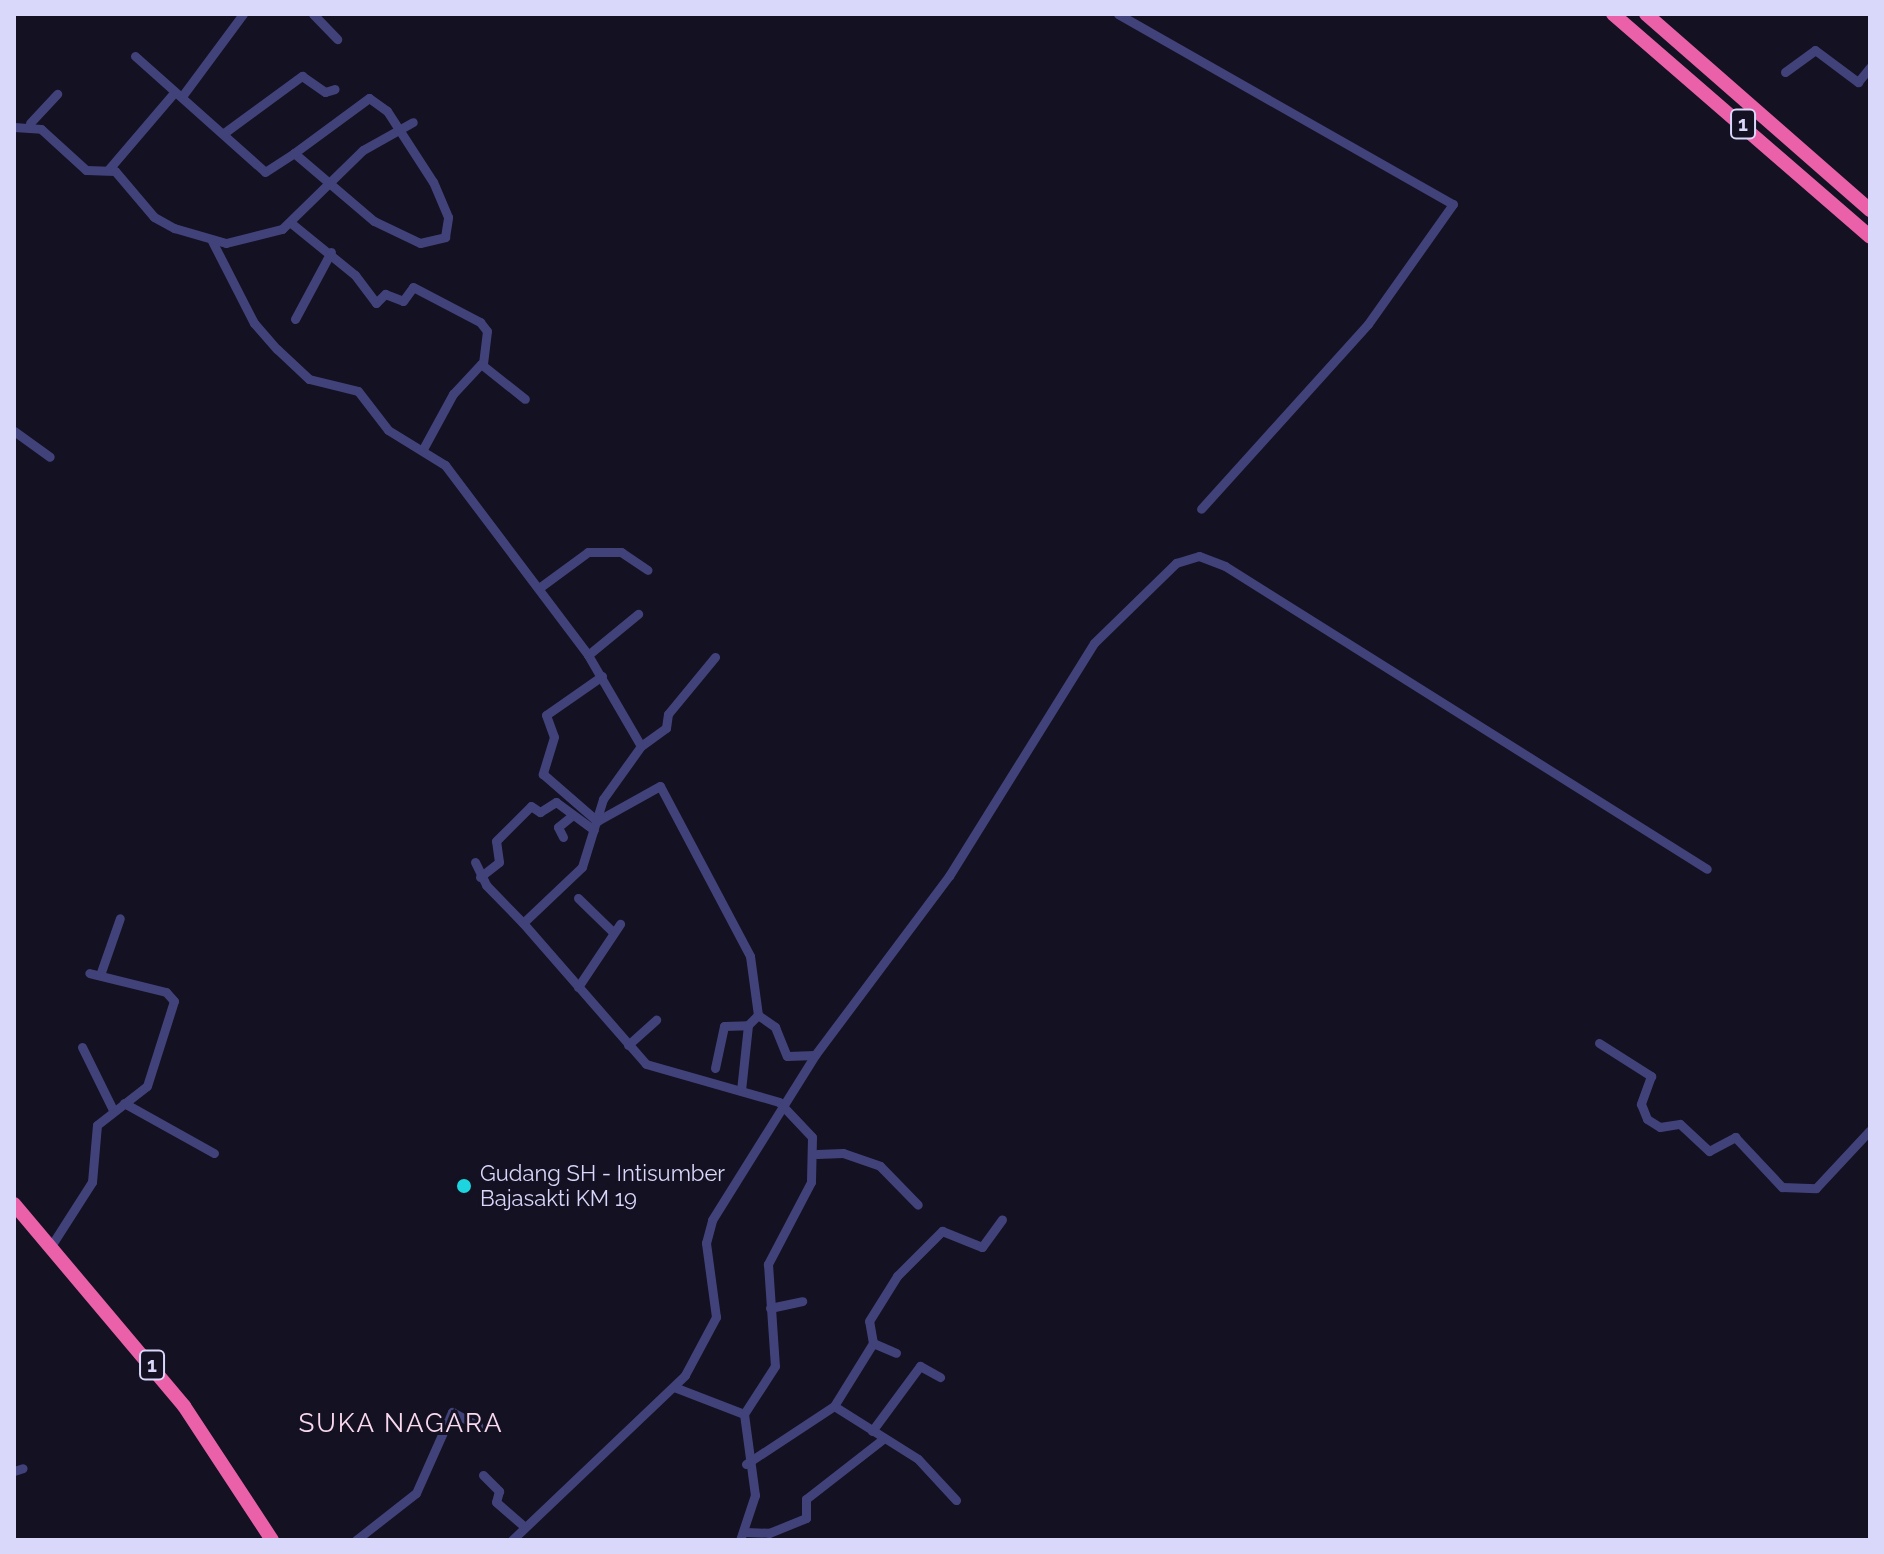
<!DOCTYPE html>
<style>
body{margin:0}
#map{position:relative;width:1884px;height:1554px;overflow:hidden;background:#131122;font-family:Raleway,sans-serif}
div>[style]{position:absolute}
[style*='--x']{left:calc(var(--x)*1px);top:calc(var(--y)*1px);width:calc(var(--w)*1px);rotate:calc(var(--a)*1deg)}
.minor>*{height:9px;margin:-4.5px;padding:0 4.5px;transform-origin:4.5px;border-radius:4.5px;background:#42427b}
.highway>*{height:14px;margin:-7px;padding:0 7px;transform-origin:7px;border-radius:7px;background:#ea61a9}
.dots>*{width:22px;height:22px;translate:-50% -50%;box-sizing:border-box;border:4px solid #131122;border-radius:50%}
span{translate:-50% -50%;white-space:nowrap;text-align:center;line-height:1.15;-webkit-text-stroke:6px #131122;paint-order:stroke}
.shield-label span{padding:2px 6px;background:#131122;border:2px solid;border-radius:6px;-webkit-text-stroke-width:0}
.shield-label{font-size:20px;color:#d9d7fa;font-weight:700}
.poi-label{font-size:22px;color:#d9d7fa}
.left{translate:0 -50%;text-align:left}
.quarter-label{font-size:26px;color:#fad9ef;letter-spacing:2px}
.frame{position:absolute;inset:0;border:16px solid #d9d7fa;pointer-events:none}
</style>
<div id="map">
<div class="minor">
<i style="--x:313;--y:14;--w:35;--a:46"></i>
<i style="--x:1118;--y:14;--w:385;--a:29.6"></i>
<i style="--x:1453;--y:204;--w:147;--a:125.3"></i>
<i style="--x:1368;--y:324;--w:249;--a:132.1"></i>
<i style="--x:135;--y:56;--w:174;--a:41.7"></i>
<i style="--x:265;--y:172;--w:35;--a:-33"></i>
<i style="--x:294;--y:153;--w:105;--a:40.4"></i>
<i style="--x:374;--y:221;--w:51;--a:25.6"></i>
<i style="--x:420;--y:243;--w:26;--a:-13"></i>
<i style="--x:445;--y:237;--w:20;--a:-81"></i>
<i style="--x:448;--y:217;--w:38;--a:-113"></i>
<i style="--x:433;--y:182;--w:85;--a:-122.9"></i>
<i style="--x:387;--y:111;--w:22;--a:-144"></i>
<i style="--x:369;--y:98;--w:93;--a:143.7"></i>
<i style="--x:1785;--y:72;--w:37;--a:-36"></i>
<i style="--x:1815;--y:50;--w:54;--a:36.7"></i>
<i style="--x:1858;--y:82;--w:19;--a:-51"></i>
<i style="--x:183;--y:95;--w:101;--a:-53.5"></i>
<i style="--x:30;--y:123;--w:40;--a:-47"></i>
<i style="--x:14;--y:127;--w:27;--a:4"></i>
<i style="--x:41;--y:129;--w:61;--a:42.3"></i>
<i style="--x:86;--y:170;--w:29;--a:2"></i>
<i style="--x:115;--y:171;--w:60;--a:49.7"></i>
<i style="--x:154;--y:217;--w:23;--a:29"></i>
<i style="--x:174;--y:228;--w:54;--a:16.1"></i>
<i style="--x:226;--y:243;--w:58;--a:-14"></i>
<i style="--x:282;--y:229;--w:113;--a:-44.3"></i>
<i style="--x:363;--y:150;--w:57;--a:-29.2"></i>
<i style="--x:224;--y:133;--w:97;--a:-36.2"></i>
<i style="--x:302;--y:76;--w:28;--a:35"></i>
<i style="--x:325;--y:92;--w:10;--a:-17"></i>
<i style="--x:108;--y:170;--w:99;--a:-49.5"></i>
<i style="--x:291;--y:223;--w:82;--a:39.1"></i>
<i style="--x:355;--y:275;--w:35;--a:53"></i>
<i style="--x:376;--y:303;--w:13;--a:-45"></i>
<i style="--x:385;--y:294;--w:19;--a:21"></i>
<i style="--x:403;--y:301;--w:17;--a:-54"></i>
<i style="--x:413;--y:287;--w:76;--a:27.6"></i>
<i style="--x:480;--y:322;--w:11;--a:52"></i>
<i style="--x:487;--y:331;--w:33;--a:97"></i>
<i style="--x:212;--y:241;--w:92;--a:62.9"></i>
<i style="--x:254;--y:323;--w:35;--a:49"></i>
<i style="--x:277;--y:349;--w:44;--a:43.2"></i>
<i style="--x:309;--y:379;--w:50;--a:13.8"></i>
<i style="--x:358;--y:391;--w:49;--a:52.4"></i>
<i style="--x:388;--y:430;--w:67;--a:31.6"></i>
<i style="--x:445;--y:465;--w:238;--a:53"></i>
<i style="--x:588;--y:655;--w:105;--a:59.8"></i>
<i style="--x:641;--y:746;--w:65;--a:125.6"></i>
<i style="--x:603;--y:799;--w:71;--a:107.2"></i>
<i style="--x:582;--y:867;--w:81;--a:136.5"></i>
<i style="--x:523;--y:923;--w:187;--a:48.9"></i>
<i style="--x:646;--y:1064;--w:138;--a:15.9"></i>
<i style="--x:779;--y:1102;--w:48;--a:46.7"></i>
<i style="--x:812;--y:1137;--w:45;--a:91.3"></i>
<i style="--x:811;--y:1182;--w:93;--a:117.7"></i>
<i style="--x:768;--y:1264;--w:102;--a:86.1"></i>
<i style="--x:775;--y:1366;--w:57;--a:122.9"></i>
<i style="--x:744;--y:1414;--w:82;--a:82.3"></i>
<i style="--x:755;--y:1495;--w:47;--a:108.4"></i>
<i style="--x:295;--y:319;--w:76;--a:-61.8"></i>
<i style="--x:14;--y:431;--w:44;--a:35.8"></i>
<i style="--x:423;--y:449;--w:63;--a:-61.4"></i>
<i style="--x:453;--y:394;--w:41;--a:-47"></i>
<i style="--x:481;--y:364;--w:56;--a:38.5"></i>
<i style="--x:539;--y:588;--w:61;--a:-36.3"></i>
<i style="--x:588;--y:552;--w:33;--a:0"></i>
<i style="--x:621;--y:552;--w:32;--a:34"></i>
<i style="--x:588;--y:655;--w:65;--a:-39.4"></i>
<i style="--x:602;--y:676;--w:68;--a:145.1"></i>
<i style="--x:546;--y:715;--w:23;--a:70"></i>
<i style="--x:554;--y:737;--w:39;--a:107"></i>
<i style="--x:543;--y:774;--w:72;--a:41"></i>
<i style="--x:597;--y:821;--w:72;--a:-29.1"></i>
<i style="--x:660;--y:786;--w:192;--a:62.1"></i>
<i style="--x:750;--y:956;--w:60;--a:82.3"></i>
<i style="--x:758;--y:1015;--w:14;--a:135"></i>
<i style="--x:748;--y:1025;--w:66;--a:96.1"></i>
<i style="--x:641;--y:746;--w:31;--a:-36"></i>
<i style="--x:666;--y:728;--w:14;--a:-82"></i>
<i style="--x:668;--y:714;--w:74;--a:-50.5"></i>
<i style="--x:563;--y:837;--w:11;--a:-117"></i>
<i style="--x:558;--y:827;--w:19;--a:-39"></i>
<i style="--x:475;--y:862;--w:25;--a:64"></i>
<i style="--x:486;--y:885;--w:53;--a:45.8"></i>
<i style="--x:480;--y:877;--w:24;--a:-38"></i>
<i style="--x:499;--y:862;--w:21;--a:-98"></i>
<i style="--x:496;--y:841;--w:49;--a:-45"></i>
<i style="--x:531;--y:806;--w:11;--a:34"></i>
<i style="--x:540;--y:812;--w:19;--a:-32"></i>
<i style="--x:556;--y:802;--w:47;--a:36.4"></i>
<i style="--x:578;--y:898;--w:49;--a:44.2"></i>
<i style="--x:100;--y:975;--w:60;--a:-70.7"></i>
<i style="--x:578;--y:987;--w:76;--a:-56.3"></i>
<i style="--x:758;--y:1015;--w:21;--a:35"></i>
<i style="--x:775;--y:1027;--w:31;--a:68"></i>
<i style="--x:787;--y:1056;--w:28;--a:-2"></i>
<i style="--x:1599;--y:1043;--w:62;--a:32.4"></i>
<i style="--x:1651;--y:1076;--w:30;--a:110"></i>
<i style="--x:1641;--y:1104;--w:16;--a:68"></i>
<i style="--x:1647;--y:1119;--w:15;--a:32"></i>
<i style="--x:1660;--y:1127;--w:20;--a:-9"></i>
<i style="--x:1680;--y:1124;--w:40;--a:43"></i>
<i style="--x:1709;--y:1151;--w:30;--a:-28"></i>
<i style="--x:1735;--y:1137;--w:69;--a:46.8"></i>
<i style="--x:1782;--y:1187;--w:34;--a:2"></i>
<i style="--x:1816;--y:1188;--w:79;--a:-47"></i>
<i style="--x:628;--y:1045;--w:38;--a:-42"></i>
<i style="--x:82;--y:1047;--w:70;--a:63.8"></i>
<i style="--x:715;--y:1068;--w:43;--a:-77.9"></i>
<i style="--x:724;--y:1026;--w:24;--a:-2"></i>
<i style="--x:124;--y:1103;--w:103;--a:29.1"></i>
<i style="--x:817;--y:1154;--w:26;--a:-2"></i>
<i style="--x:843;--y:1153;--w:39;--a:19"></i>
<i style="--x:880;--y:1166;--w:54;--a:45.7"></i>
<i style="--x:51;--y:1246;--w:76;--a:-57.4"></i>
<i style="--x:92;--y:1182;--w:57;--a:-85"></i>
<i style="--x:97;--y:1125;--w:63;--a:-38"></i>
<i style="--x:147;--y:1086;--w:89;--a:-72.4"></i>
<i style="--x:174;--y:1001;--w:12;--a:-132"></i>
<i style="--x:166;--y:992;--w:79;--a:-166.1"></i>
<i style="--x:770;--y:1308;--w:33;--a:-12"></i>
<i style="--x:873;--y:1343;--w:25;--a:23"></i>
<i style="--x:674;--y:1387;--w:75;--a:21.1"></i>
<i style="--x:834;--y:1406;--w:74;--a:-58.2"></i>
<i style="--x:873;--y:1343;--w:22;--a:-100"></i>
<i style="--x:869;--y:1321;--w:53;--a:-58.1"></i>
<i style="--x:897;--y:1276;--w:64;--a:-45"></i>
<i style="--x:942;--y:1231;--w:43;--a:21.8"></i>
<i style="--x:982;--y:1247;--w:34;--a:-54"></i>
<i style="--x:872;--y:1431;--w:81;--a:-53.6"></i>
<i style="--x:920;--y:1366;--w:23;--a:29"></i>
<i style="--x:746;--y:1464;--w:105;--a:-33.4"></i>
<i style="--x:834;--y:1406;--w:99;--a:32.2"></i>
<i style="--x:918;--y:1459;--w:56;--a:47.2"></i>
<i style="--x:14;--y:1471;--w:9;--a:-18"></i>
<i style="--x:483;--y:1475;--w:23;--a:45"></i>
<i style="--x:499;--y:1491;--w:11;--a:105"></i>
<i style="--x:496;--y:1502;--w:38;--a:41"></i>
<i style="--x:745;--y:1532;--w:24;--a:2"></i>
<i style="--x:769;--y:1533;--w:40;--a:-22"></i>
<i style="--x:806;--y:1518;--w:19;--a:-90"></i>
<i style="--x:806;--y:1499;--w:98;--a:-37.9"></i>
<i style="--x:356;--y:1540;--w:76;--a:-38.1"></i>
<i style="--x:416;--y:1493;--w:89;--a:-66"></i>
<i style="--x:452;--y:1412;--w:30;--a:28"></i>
<i style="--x:512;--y:1540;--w:239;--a:-43.6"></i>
<i style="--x:685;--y:1375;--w:66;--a:-61.9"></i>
<i style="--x:716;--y:1317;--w:75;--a:-97.7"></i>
<i style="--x:706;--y:1243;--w:24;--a:-75"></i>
<i style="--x:712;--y:1220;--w:195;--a:-58"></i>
<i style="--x:815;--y:1055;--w:224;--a:-53.2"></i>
<i style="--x:949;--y:876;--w:274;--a:-58.1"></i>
<i style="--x:1094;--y:643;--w:115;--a:-44.3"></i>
<i style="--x:1176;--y:563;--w:24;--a:-17"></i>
<i style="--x:1199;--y:556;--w:28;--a:21"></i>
<i style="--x:1225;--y:566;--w:569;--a:32.15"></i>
</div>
<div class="highway">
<i style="--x:1613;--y:14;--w:340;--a:40.9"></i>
<i style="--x:1646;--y:14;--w:298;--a:41.2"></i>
<i style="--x:14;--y:1204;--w:264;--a:49.9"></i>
<i style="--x:184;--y:1406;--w:160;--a:56.7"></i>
</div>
<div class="dots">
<i style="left:464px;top:1186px;background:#1dd5df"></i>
</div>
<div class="shield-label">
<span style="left:1743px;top:124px">1</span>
<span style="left:152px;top:1365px">1</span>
</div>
<div class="poi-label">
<span class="left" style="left:480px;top:1186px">Gudang SH - Intisumber<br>Bajasakti KM 19</span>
</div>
<div class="quarter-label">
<span style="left:401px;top:1424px">SUKA NAGARA</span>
</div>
<div class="frame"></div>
</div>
